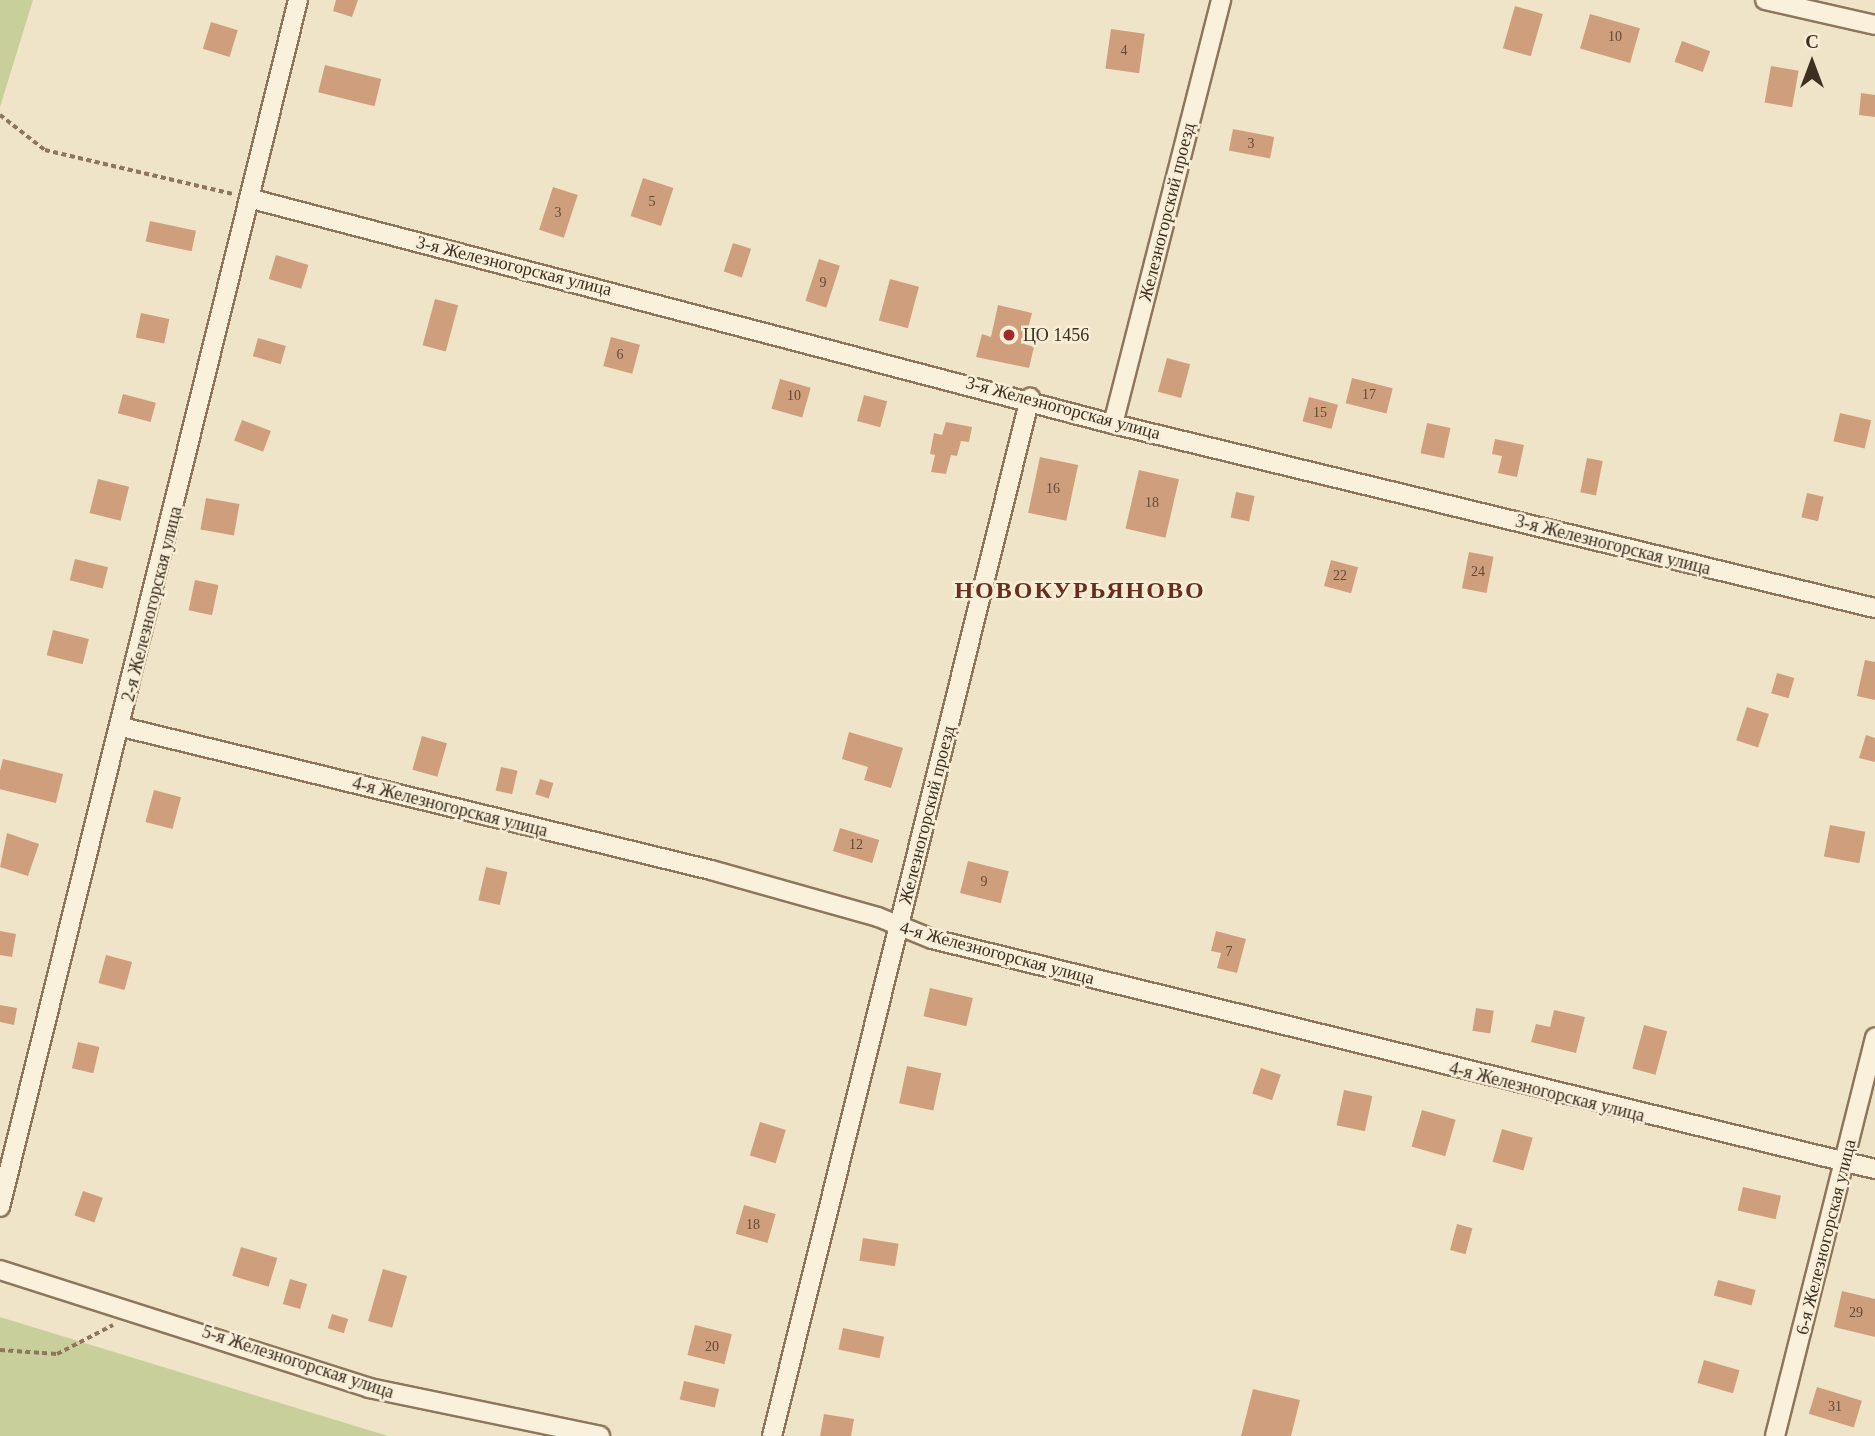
<!DOCTYPE html>
<meta charset="utf-8">
<style>
body{margin:0}
#map{position:relative;width:1875px;height:1436px;overflow:hidden;background:#f0e4c8;font-family:"Times New Roman",serif}
div>[style]{position:absolute}
[style*='--x']{left:calc(var(--x)*1px);top:calc(var(--y)*1px);width:calc(var(--w)*1px);rotate:calc(var(--a)*1deg)}
.green>*{inset:0;background:#c9cf9b}
.building>*{inset:0;background:#cf9f7d;transform-origin:0 0}
.path>*{height:3.5px;margin-top:-1.75px;transform-origin:0;background:repeating-linear-gradient(90deg,#8d765c 0 5px,transparent 0 8.5px)}
.roads{filter:drop-shadow(2px 0 #8d765c) drop-shadow(-2px 0 #8d765c) drop-shadow(0 2px #8d765c) drop-shadow(0 -2px #8d765c)}
.minor>*{height:18px;margin:-9px;padding:0 9px;transform-origin:9px;border-radius:9px;background:#faf1dc}
.dots>*{width:19px;height:19px;translate:-50% -50%;box-sizing:border-box;border:4px solid #f7eed8;border-radius:50%}
span{translate:-50% -50%;white-space:nowrap;text-align:center;line-height:1.15;-webkit-text-stroke:5px #f7eed8;paint-order:stroke}
.number-label{font-size:14px;color:#624a37}
.number-label span{-webkit-text-stroke-width:0}
.street-label{font-size:18px;color:#3d2e20}
.poi-label{font-size:18px;color:#3d2e20}
.left{translate:0 -50%;text-align:left}
.district-label{font-size:24px;color:#6b2e1e;font-weight:700;letter-spacing:2px}
.north{position:absolute;left:1777px;top:28px;width:70px;height:70px;-webkit-text-stroke:5px #f7eed8;paint-order:stroke;rotate:0deg;font-size:19px;font-weight:700;line-height:28px;text-align:center;color:#3d2e20}
.north::after{content:'';display:block;margin:auto;width:24px;height:32px;background:#3d2e20;clip-path:polygon(50% 0,100% 100%,50% 72%,0 100%)}
</style>
<div id="map">
<div class="green">
<i style="clip-path:polygon(0 0,33px 0,0 107px)"></i>
<i style="clip-path:polygon(0 1317px,388px 1436px,0 1436px)"></i>
</div>
<div class="building">
<i style="clip-path:polygon(336px 0,358px 0,352px 17px,333px 11px)"></i>
<i style="left:1515px;top:6px;width:29px;height:44px;rotate:16deg"></i>
<i style="left:1590px;top:14px;width:52px;height:36px;rotate:16deg"></i>
<i style="left:211px;top:22px;width:28px;height:28px;rotate:17deg"></i>
<i style="left:1111px;top:29px;width:34px;height:40px;rotate:8deg"></i>
<i style="left:1682px;top:41px;width:30px;height:22px;rotate:20deg"></i>
<i style="left:325px;top:65px;width:58px;height:28px;rotate:14deg"></i>
<i style="left:1771px;top:66px;width:28px;height:37px;rotate:10deg"></i>
<i style="clip-path:polygon(1861px 93px,1875px 95px,1875px 117px,1859px 115px)"></i>
<i style="left:1233px;top:129px;width:42px;height:22px;rotate:11deg"></i>
<i style="left:643px;top:178px;width:32px;height:40px;rotate:18deg"></i>
<i style="left:553px;top:187px;width:26px;height:45px;rotate:18deg"></i>
<i style="left:150px;top:221px;width:47px;height:21px;rotate:12deg"></i>
<i style="left:733px;top:243px;width:19px;height:30px;rotate:18deg"></i>
<i style="left:276px;top:255px;width:34px;height:25px;rotate:17deg"></i>
<i style="left:819px;top:259px;width:22px;height:44px;rotate:18deg"></i>
<i style="left:890px;top:279px;width:30px;height:43px;rotate:15deg"></i>
<i style="left:435px;top:299px;width:24px;height:48px;rotate:15deg"></i>
<i style="clip-path:polygon(998px 305px,1032px 313px,1024px 344px,1034px 347px,1029px 368px,976px 357px,982px 334px,991px 337px)"></i>
<i style="left:141px;top:313px;width:29px;height:25px;rotate:12deg"></i>
<i style="left:611px;top:337px;width:30px;height:30px;rotate:15deg"></i>
<i style="left:258px;top:338px;width:29px;height:19px;rotate:16deg"></i>
<i style="left:1167px;top:358px;width:24px;height:35px;rotate:15deg"></i>
<i style="left:1352px;top:378px;width:42px;height:26px;rotate:14deg"></i>
<i style="left:780px;top:379px;width:32px;height:31px;rotate:16deg"></i>
<i style="left:123px;top:394px;width:34px;height:20px;rotate:15deg"></i>
<i style="left:864px;top:395px;width:24px;height:27px;rotate:15deg"></i>
<i style="left:1309px;top:397px;width:30px;height:25px;rotate:15deg"></i>
<i style="left:1840px;top:413px;width:32px;height:29px;rotate:13deg"></i>
<i style="left:242px;top:420px;width:31px;height:22px;rotate:21deg"></i>
<i style="clip-path:polygon(946px 422px,972px 427px,969px 442px,961px 441px,957px 456px,951px 455px,946px 474px,931px 472px,935px 455px,930px 454px,934px 433px,942px 435px)"></i>
<i style="left:1427px;top:423px;width:24px;height:31px;rotate:12deg"></i>
<i style="clip-path:polygon(1495px 439px,1524px 445px,1517px 477px,1498px 473px,1502px 456px,1492px 454px)"></i>
<i style="left:1040px;top:457px;width:39px;height:57px;rotate:12deg"></i>
<i style="left:1587px;top:458px;width:16px;height:35px;rotate:11deg"></i>
<i style="left:1139px;top:470px;width:41px;height:60px;rotate:13deg"></i>
<i style="left:98px;top:479px;width:32px;height:35px;rotate:14deg"></i>
<i style="left:1236px;top:492px;width:19px;height:26px;rotate:12deg"></i>
<i style="left:1807px;top:493px;width:17px;height:25px;rotate:13deg"></i>
<i style="left:206px;top:498px;width:34px;height:32px;rotate:10deg"></i>
<i style="left:1469px;top:552px;width:25px;height:37px;rotate:11deg"></i>
<i style="left:75px;top:559px;width:34px;height:22px;rotate:14deg"></i>
<i style="left:1331px;top:560px;width:28px;height:27px;rotate:15deg"></i>
<i style="left:195px;top:580px;width:24px;height:31px;rotate:12deg"></i>
<i style="left:53px;top:630px;width:37px;height:26px;rotate:14deg"></i>
<i style="clip-path:polygon(1865px 660px,1875px 662px,1875px 700px,1857px 696px)"></i>
<i style="left:1777px;top:673px;width:18px;height:21px;rotate:16deg"></i>
<i style="left:1747px;top:707px;width:23px;height:35px;rotate:18deg"></i>
<i style="clip-path:polygon(849px 732px,903px 748px,891px 788px,864px 780px,868px 767px,842px 759px)"></i>
<i style="clip-path:polygon(1866px 735px,1875px 738px,1875px 762px,1859px 758px)"></i>
<i style="left:422px;top:736px;width:26px;height:35px;rotate:16deg"></i>
<i style="left:3px;top:759px;width:62px;height:30px;rotate:14deg"></i>
<i style="left:501px;top:767px;width:17px;height:24px;rotate:13deg"></i>
<i style="left:540px;top:779px;width:14px;height:16px;rotate:17deg"></i>
<i style="left:154px;top:790px;width:28px;height:33px;rotate:15deg"></i>
<i style="left:1830px;top:825px;width:36px;height:32px;rotate:11deg"></i>
<i style="left:840px;top:828px;width:41px;height:24px;rotate:17deg"></i>
<i style="clip-path:polygon(7px 833px,39px 844px,28px 876px,0 867px)"></i>
<i style="left:968px;top:861px;width:42px;height:33px;rotate:14deg"></i>
<i style="left:486px;top:867px;width:22px;height:34px;rotate:13deg"></i>
<i style="clip-path:polygon(0 931px,16px 934px,12px 957px,0 955px)"></i>
<i style="clip-path:polygon(1216px 931px,1246px 939px,1237px 973px,1217px 968px,1221px 953px,1211px 951px)"></i>
<i style="left:106px;top:955px;width:27px;height:29px;rotate:15deg"></i>
<i style="left:930px;top:988px;width:44px;height:29px;rotate:13deg"></i>
<i style="clip-path:polygon(0 1005px,17px 1008px,14px 1025px,0 1022px)"></i>
<i style="left:1476px;top:1008px;width:18px;height:23px;rotate:9deg"></i>
<i style="clip-path:polygon(1554px 1010px,1585px 1017px,1576px 1053px,1531px 1042px,1536px 1024px,1550px 1027px)"></i>
<i style="left:1644px;top:1025px;width:24px;height:45px;rotate:15deg"></i>
<i style="left:78px;top:1042px;width:22px;height:27px;rotate:13deg"></i>
<i style="left:907px;top:1066px;width:35px;height:38px;rotate:12deg"></i>
<i style="left:1261px;top:1068px;width:21px;height:27px;rotate:19deg"></i>
<i style="left:1344px;top:1090px;width:29px;height:36px;rotate:12deg"></i>
<i style="left:1422px;top:1110px;width:35px;height:38px;rotate:16deg"></i>
<i style="left:760px;top:1122px;width:27px;height:35px;rotate:17deg"></i>
<i style="left:1502px;top:1129px;width:32px;height:34px;rotate:16deg"></i>
<i style="left:1743px;top:1187px;width:39px;height:24px;rotate:13deg"></i>
<i style="left:83px;top:1191px;width:21px;height:26px;rotate:19deg"></i>
<i style="left:744px;top:1205px;width:33px;height:30px;rotate:16deg"></i>
<i style="left:1457px;top:1224px;width:16px;height:27px;rotate:15deg"></i>
<i style="left:863px;top:1238px;width:36px;height:23px;rotate:9deg"></i>
<i style="left:241px;top:1247px;width:38px;height:30px;rotate:17deg"></i>
<i style="left:383px;top:1269px;width:25px;height:54px;rotate:16deg"></i>
<i style="left:290px;top:1279px;width:18px;height:26px;rotate:16deg"></i>
<i style="left:1718px;top:1280px;width:39px;height:16px;rotate:15deg"></i>
<i style="clip-path:polygon(1842px 1291px,1875px 1299px,1875px 1337px,1834px 1327px)"></i>
<i style="left:332px;top:1314px;width:17px;height:15px;rotate:17deg"></i>
<i style="left:695px;top:1325px;width:38px;height:31px;rotate:14deg"></i>
<i style="left:843px;top:1328px;width:42px;height:22px;rotate:12deg"></i>
<i style="left:1704px;top:1360px;width:37px;height:24px;rotate:16deg"></i>
<i style="left:684px;top:1381px;width:36px;height:19px;rotate:13deg"></i>
<i style="left:1817px;top:1387px;width:47px;height:28px;rotate:17deg"></i>
<i style="clip-path:polygon(1253px 1389px,1300px 1400px,1291px 1436px,1241px 1436px)"></i>
<i style="clip-path:polygon(824px 1414px,854px 1419px,851px 1436px,820px 1436px)"></i>
</div>
<div class="path">
<i style="--x:0;--y:115;--w:57;--a:37.9"></i>
<i style="--x:45;--y:150;--w:193;--a:13.2"></i>
<i style="--x:0;--y:1350;--w:57;--a:4"></i>
<i style="--x:57;--y:1354;--w:63;--a:-27.4"></i>
</div>
<div class="roads">
<div class="minor">
<i style="--x:1765;--y:0;--w:113;--a:12.8"></i>
<i style="--x:252;--y:199;--w:890;--a:14.65"></i>
<i style="--x:1113;--y:424;--w:784;--a:13.58"></i>
<i style="--x:1113;--y:424;--w:438;--a:-75.7"></i>
<i style="--x:122;--y:727;--w:606;--a:13.65"></i>
<i style="--x:711;--y:870;--w:173;--a:15.7"></i>
<i style="--x:878;--y:917;--w:58;--a:22.2"></i>
<i style="--x:932;--y:939;--w:971;--a:13.71"></i>
<i style="--x:0;--y:1207;--w:1243;--a:-76.13"></i>
<i style="--x:0;--y:1270;--w:387;--a:17.7"></i>
<i style="--x:369;--y:1388;--w:236;--a:11.7"></i>
<i style="--x:772;--y:1436;--w:1070;--a:-76.04"></i>
<i style="--x:1775;--y:1436;--w:411;--a:-75.9"></i>
</div>
</div>
<div class="dots">
<i style="left:1009px;top:335px;background:#9e2a2b"></i>
</div>
<div class="number-label">
<span style="left:1615px;top:37px">10</span>
<span style="left:1124px;top:51px">4</span>
<span style="left:1251px;top:144px">3</span>
<span style="left:652px;top:202px">5</span>
<span style="left:558px;top:213px">3</span>
<span style="left:823px;top:283px">9</span>
<span style="left:620px;top:355px">6</span>
<span style="left:1369px;top:395px">17</span>
<span style="left:794px;top:396px">10</span>
<span style="left:1320px;top:413px">15</span>
<span style="left:1053px;top:489px">16</span>
<span style="left:1152px;top:503px">18</span>
<span style="left:1478px;top:572px">24</span>
<span style="left:1340px;top:576px">22</span>
<span style="left:856px;top:845px">12</span>
<span style="left:984px;top:882px">9</span>
<span style="left:1229px;top:952px">7</span>
<span style="left:753px;top:1225px">18</span>
<span style="left:1856px;top:1313px">29</span>
<span style="left:712px;top:1347px">20</span>
<span style="left:1835px;top:1407px">31</span>
</div>
<div class="street-label">
<span style="left:1167px;top:212px;rotate:-76deg">Железногорский проезд</span>
<span style="left:514px;top:266px;rotate:14deg">3-я Железногорская улица</span>
<span style="left:1063px;top:408px;rotate:15deg">3-я Железногорская улица</span>
<span style="left:1613px;top:545px;rotate:14deg">3-я Железногорская улица</span>
<span style="left:152px;top:604px;rotate:-76deg">2-я Железногорская улица</span>
<span style="left:450px;top:807px;rotate:14deg">4-я Железногорская улица</span>
<span style="left:927px;top:815px;rotate:-76deg">Железногорский проезд</span>
<span style="left:997px;top:953px;rotate:15deg">4-я Железногорская улица</span>
<span style="left:1547px;top:1092px;rotate:14deg">4-я Железногорская улица</span>
<span style="left:1826px;top:1237px;rotate:-76deg">6-я Железногорская улица</span>
<span style="left:298px;top:1362px;rotate:18deg">5-я Железногорская улица</span>
</div>
<div class="poi-label">
<span class="left" style="left:1023px;top:335px">ЦО 1456</span>
</div>
<div class="district-label">
<span style="left:1080px;top:591px">НОВОКУРЬЯНОВО</span>
</div>
<div class="north">С</div>
</div>
